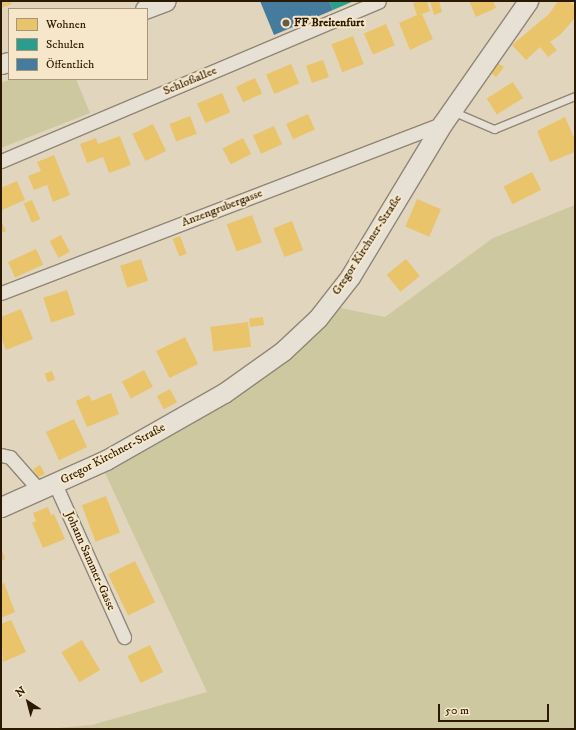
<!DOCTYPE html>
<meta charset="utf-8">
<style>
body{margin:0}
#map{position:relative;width:576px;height:730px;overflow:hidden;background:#e2d5be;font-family:"IM FELL DW Pica",serif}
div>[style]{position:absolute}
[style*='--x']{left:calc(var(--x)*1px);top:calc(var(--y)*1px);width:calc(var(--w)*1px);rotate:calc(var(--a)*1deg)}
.green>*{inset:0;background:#cec8a0}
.homes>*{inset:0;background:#e9c46a;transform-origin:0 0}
.schools>*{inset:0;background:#2a9d8f}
.public>*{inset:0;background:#457b9d}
.roads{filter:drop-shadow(1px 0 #908676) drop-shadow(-1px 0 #908676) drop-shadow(0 1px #908676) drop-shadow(0 -1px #908676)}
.lane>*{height:7px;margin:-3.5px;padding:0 3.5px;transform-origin:3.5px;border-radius:3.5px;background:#e7e1d5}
.street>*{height:13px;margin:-6.5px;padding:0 6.5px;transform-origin:6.5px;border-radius:6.5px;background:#e7e1d5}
.secondary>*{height:19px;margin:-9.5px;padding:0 9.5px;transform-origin:9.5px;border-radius:9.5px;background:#e7e1d5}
.dots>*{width:11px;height:11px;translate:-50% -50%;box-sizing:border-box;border:2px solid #f6e7cb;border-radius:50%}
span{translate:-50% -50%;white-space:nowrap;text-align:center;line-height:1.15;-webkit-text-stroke:4px #f6e7cb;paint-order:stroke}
.poi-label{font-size:12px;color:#2b1901;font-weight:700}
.left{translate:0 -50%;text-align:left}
.street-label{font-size:12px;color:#2b1901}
.frame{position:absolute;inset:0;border:2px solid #2b1901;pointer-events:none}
.legend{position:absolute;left:8px;top:8px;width:140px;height:72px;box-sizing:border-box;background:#f6e7cb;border:1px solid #a5957a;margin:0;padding:5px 7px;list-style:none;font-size:12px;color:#2b1901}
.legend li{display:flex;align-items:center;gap:8px;height:20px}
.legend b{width:20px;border:1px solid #a5957a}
.north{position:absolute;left:8px;top:682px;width:40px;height:40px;-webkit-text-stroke:3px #f6e7cb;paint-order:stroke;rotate:324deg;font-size:11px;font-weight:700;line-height:16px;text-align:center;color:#2b1901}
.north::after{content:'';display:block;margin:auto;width:14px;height:18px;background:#2b1901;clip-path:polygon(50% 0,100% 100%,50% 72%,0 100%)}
.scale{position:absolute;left:438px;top:704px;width:111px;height:18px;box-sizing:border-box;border:2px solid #2b1901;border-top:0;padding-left:5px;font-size:12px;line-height:14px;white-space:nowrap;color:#2b1901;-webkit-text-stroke:3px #f6e7cb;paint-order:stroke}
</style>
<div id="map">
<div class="green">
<i style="clip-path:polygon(12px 79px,76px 79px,90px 113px,1px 148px,1px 83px)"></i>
<i style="clip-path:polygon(575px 205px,575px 729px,46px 729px,92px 725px,207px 692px,105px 473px,279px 368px,341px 308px,385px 317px,493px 238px)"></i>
</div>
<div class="homes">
<i style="clip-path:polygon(1px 1px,10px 1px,12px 4px,1px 8px)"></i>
<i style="clip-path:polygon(418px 1px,427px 1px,430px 11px,422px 14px,433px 39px,410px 50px,399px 23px,417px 15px,413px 3px)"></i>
<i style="clip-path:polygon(430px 1px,439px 1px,442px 12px,434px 15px)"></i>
<i style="clip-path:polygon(469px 1px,493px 1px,496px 8px,476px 17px)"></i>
<i style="clip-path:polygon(558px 1px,568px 1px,575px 6px,575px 18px,561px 34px,550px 42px,557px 50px,548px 57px,540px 47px,526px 60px,512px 45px,549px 14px)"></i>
<i style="left:386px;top:24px;width:23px;height:24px;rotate:67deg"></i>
<i style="left:353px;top:36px;width:30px;height:23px;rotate:69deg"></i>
<i style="left:323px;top:60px;width:18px;height:18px;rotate:71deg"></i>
<i style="clip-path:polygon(498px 63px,504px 67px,496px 77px,491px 73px)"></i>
<i style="left:291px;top:64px;width:21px;height:27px;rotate:67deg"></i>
<i style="left:255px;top:78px;width:17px;height:21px;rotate:65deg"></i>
<i style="left:513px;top:82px;width:19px;height:31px;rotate:58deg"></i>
<i style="left:222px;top:93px;width:21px;height:27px;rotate:67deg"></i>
<i style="left:308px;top:114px;width:17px;height:24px;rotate:66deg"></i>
<i style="left:190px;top:116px;width:19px;height:22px;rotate:69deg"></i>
<i style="clip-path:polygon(565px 117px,575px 140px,575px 152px,550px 162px,537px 131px)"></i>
<i style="left:153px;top:124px;width:30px;height:23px;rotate:64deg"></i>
<i style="left:274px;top:126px;width:20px;height:23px;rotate:66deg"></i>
<i style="clip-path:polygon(120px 136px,131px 165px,109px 173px,103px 157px,87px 163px,80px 144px,96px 138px,98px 144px)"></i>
<i style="left:243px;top:138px;width:18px;height:23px;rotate:63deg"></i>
<i style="clip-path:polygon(54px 155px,70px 195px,53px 202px,47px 185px,34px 190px,28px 176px,41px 171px,37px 162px)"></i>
<i style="left:532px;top:172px;width:20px;height:32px;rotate:63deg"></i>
<i style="clip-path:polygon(17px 181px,25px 200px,2px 210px,1px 188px)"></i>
<i style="left:417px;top:199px;width:26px;height:30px;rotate:23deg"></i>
<i style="left:32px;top:200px;width:21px;height:9px;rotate:67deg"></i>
<i style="left:252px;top:215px;width:29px;height:27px;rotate:70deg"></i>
<i style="clip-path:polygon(1px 221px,6px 231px,1px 233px)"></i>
<i style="left:292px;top:221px;width:31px;height:20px;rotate:69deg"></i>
<i style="left:61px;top:235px;width:19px;height:13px;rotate:62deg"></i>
<i style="left:180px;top:236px;width:19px;height:8px;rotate:69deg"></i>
<i style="left:36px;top:249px;width:17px;height:31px;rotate:65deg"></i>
<i style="left:141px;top:259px;width:23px;height:22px;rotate:72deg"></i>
<i style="left:406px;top:259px;width:22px;height:25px;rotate:51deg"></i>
<i style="left:67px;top:290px;width:26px;height:25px;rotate:72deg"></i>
<i style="clip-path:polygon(21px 309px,33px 339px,6px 350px,1px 337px,1px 317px)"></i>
<i style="left:263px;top:317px;width:8px;height:14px;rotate:83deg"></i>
<i style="left:248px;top:322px;width:25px;height:38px;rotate:83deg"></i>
<i style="left:185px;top:337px;width:30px;height:32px;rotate:64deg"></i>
<i style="left:144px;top:370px;width:19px;height:25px;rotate:62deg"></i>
<i style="left:52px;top:371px;width:9px;height:8px;rotate:69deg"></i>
<i style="left:170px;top:389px;width:15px;height:15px;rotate:62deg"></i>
<i style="clip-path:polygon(111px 393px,119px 414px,87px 427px,76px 401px,89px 395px,92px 401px)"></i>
<i style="left:74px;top:419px;width:31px;height:31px;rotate:65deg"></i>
<i style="left:40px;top:465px;width:10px;height:8px;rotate:61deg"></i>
<i style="left:106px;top:496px;width:39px;height:26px;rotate:69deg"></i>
<i style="clip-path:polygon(48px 507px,51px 515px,54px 514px,65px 539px,43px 548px,32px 523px,36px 521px,33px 513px)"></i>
<i style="clip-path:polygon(1px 548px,5px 559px,1px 561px)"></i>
<i style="left:135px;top:561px;width:46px;height:30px;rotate:64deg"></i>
<i style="clip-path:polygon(4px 583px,15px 612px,1px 618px,1px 584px)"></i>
<i style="clip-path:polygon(11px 620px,26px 652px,3px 662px,1px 624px)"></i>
<i style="left:82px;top:640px;width:35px;height:24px;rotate:59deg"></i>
<i style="left:150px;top:645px;width:30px;height:25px;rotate:64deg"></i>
</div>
<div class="schools">
<i style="clip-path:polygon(329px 1px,354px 1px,333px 10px)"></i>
</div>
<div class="public">
<i style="clip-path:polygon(260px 1px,329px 1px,333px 10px,274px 35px)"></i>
</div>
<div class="roads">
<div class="lane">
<i style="--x:452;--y:111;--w:46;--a:23.2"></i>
<i style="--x:494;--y:129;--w:87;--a:-22.2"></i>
</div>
<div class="street">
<i style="--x:1;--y:161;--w:410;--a:-22.9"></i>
<i style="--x:1;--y:293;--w:474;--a:-21"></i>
<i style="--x:1;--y:455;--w:9;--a:13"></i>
<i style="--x:10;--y:457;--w:45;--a:48.6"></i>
<i style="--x:55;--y:484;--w:168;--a:65.7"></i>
</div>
<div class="secondary">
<i style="--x:145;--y:9;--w:22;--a:-21"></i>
<i style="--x:1;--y:64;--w:8;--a:-14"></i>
<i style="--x:1;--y:507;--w:115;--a:-24.1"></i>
<i style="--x:106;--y:460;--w:136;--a:-29.6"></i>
<i style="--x:224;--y:393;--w:72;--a:-35.4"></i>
<i style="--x:283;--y:351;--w:48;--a:-43.3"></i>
<i style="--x:318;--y:318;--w:52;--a:-52"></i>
<i style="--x:350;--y:277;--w:180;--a:-58.9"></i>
<i style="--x:443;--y:123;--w:149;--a:-55.1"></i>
</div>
</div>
<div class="dots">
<i style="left:286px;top:23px;background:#6b5b43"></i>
</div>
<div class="poi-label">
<span class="left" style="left:294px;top:23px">FF Breitenfurt</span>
</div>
<div class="street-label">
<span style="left:190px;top:81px;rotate:-23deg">Schloßallee</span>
<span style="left:222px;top:208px;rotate:-21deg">Anzengrubergasse</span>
<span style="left:367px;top:245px;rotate:-57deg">Gregor Kirchner-Straße</span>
<span style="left:113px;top:454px;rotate:-28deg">Gregor Kirchner-Straße</span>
<span style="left:90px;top:561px;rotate:66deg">Johann Sammer-Gasse</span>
</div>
<div class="frame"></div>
<ul class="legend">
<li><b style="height:11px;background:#e9c46a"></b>Wohnen</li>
<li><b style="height:11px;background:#2a9d8f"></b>Schulen</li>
<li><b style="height:11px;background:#457b9d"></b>Öffentlich</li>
</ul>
<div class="north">N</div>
<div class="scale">50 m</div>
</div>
